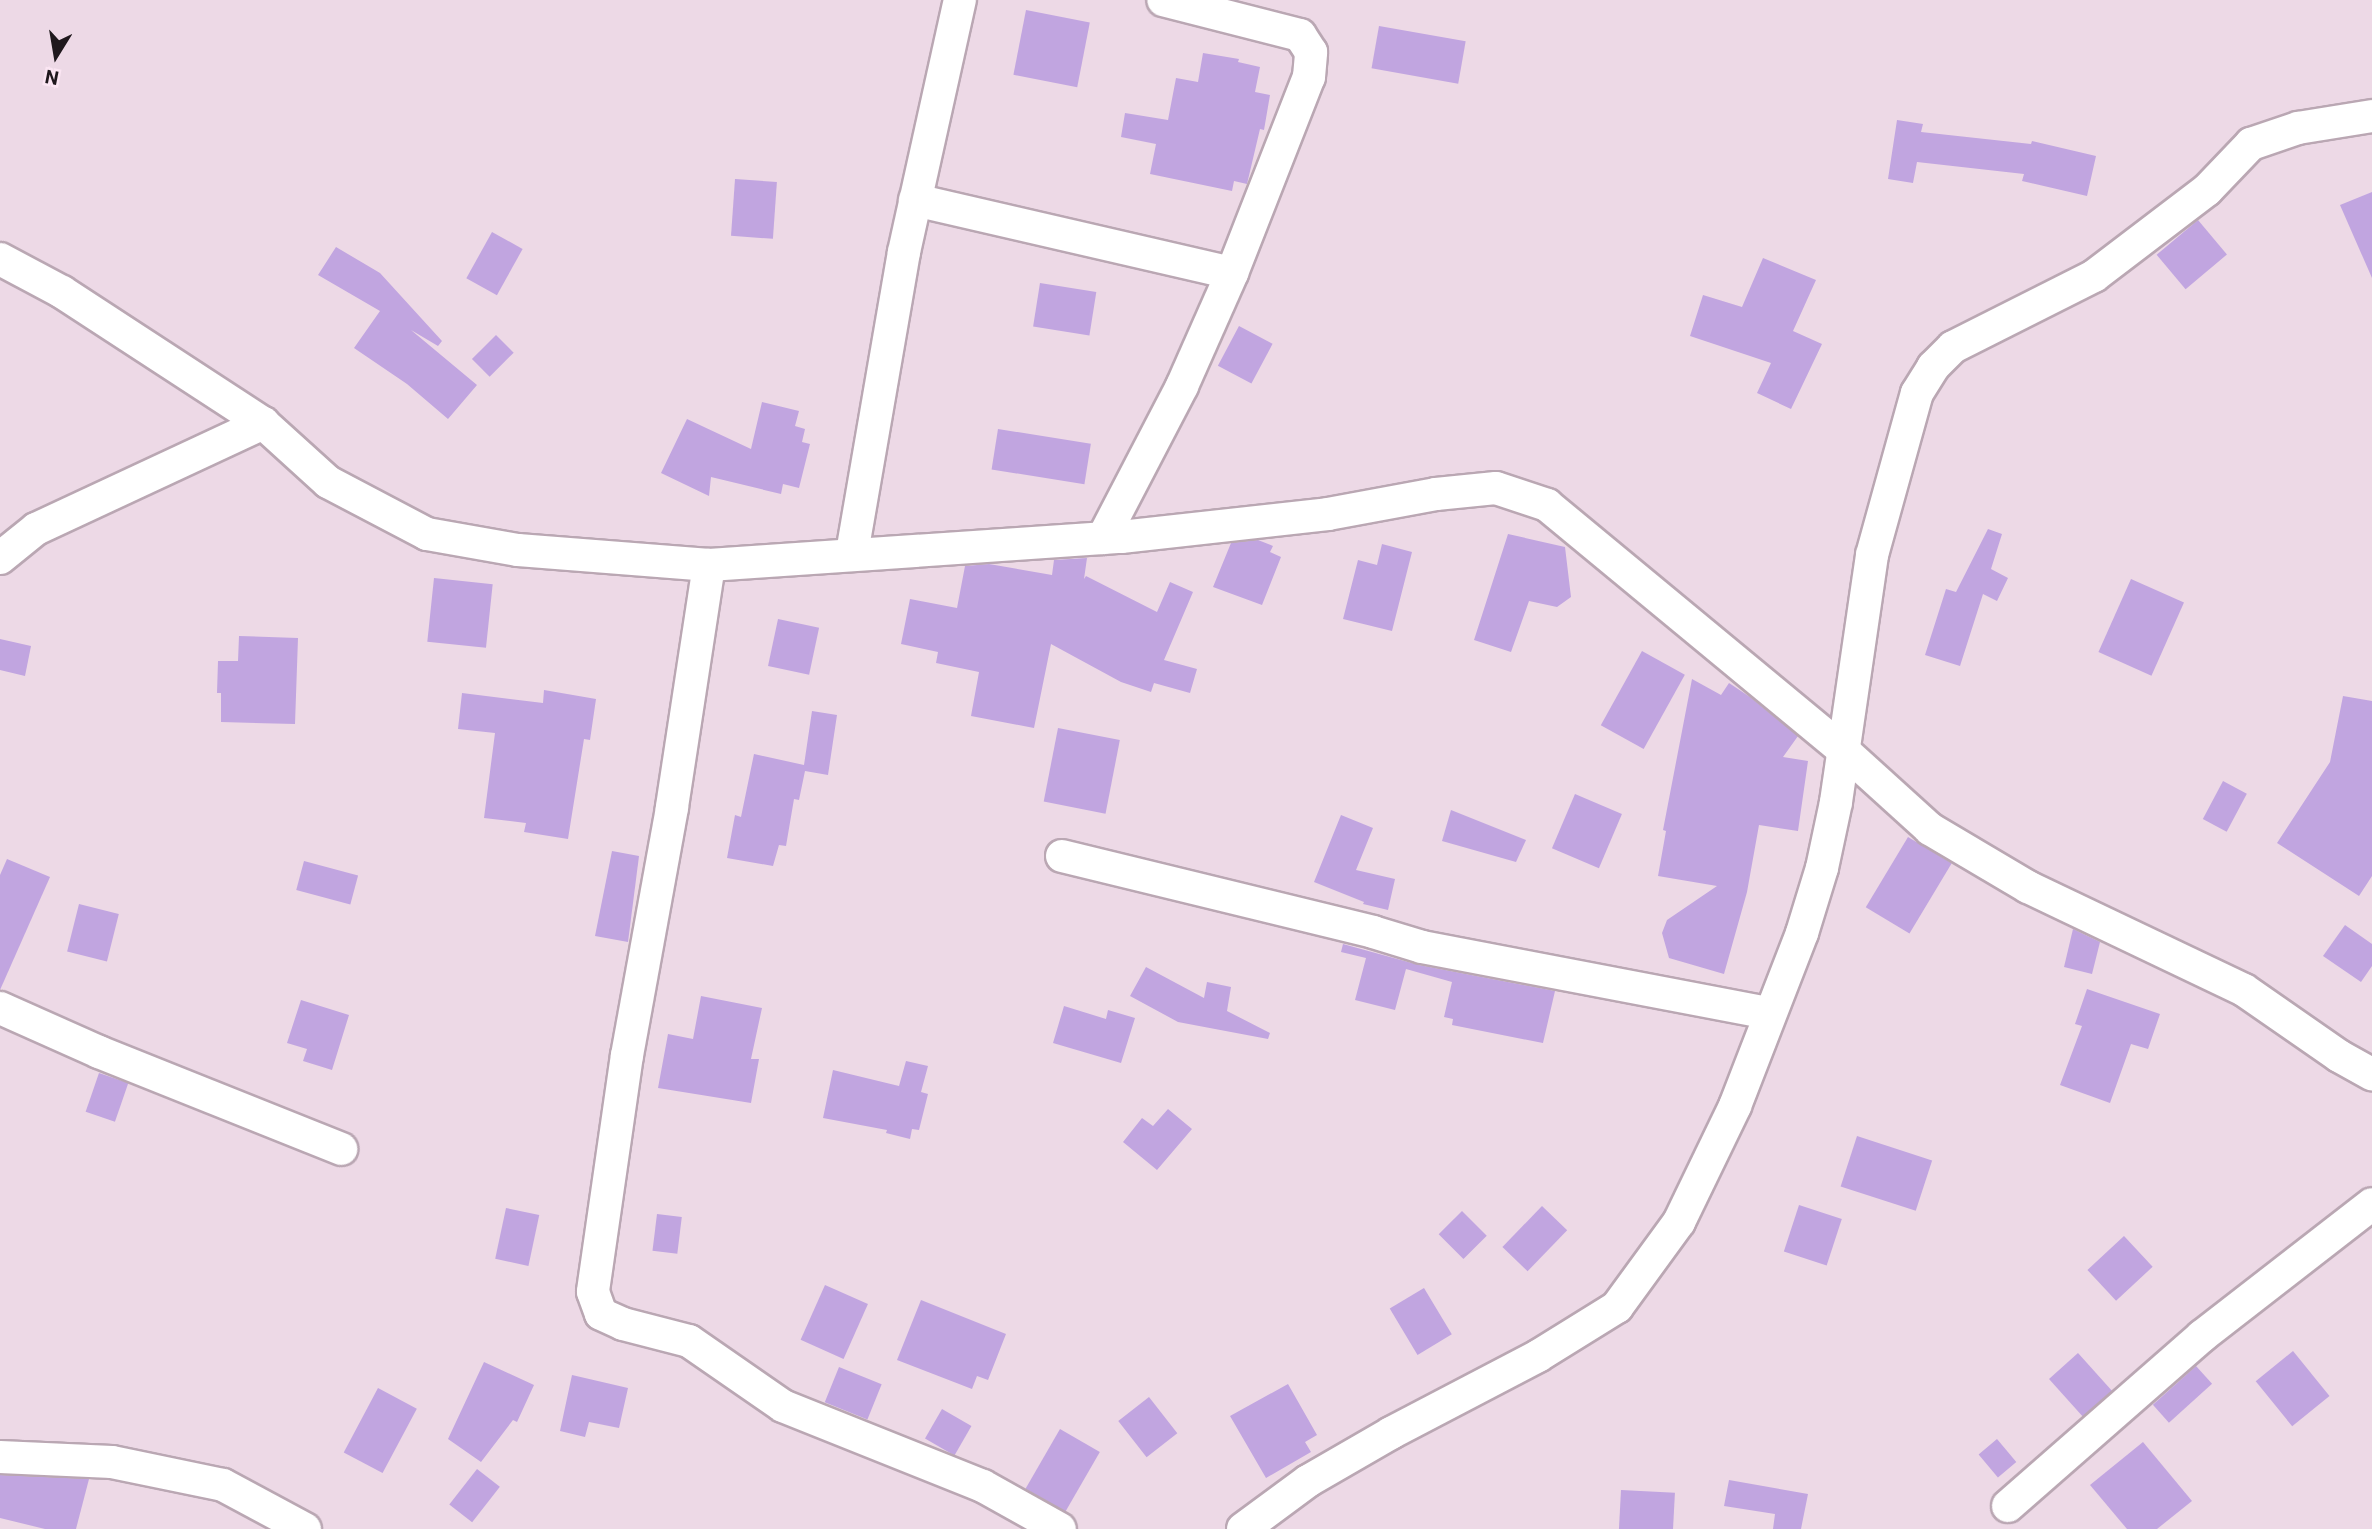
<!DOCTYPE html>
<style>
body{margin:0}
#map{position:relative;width:2372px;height:1529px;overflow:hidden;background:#edd9e6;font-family:Roboto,sans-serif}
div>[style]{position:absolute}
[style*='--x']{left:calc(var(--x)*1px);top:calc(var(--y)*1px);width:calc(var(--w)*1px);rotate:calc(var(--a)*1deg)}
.building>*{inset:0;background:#c1a5e0;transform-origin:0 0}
.roads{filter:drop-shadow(2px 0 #baa7b3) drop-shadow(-2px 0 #baa7b3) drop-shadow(0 2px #baa7b3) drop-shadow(0 -2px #baa7b3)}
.minor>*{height:32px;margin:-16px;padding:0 16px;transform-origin:16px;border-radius:16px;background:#fff}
span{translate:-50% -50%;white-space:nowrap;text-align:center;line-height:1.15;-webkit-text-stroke:5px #fbe6f3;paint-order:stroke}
.north{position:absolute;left:21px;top:21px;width:70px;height:70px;-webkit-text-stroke:5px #fbe6f3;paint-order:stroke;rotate:191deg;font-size:19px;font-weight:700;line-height:28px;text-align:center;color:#1f181d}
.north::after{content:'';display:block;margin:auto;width:24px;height:32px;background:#1f181d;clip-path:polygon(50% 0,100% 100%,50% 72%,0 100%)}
</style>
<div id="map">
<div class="building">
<i style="left:1026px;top:10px;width:65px;height:66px;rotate:11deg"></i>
<i style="left:1379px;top:26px;width:88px;height:43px;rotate:10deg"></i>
<i style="clip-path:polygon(1203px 53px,1239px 59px,1238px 62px,1260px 67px,1255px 92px,1270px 95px,1264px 130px,1260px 129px,1247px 184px,1234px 181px,1232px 191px,1150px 174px,1156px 144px,1121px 137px,1125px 113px,1168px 120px,1176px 78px,1198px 82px)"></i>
<i style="clip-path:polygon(1897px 120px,1923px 124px,1921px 132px,2031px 144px,2032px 141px,2096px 156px,2087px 196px,2022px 181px,2024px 174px,1917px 162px,1913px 183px,1888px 179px)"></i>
<i style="left:735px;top:179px;width:42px;height:57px;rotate:4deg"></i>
<i style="clip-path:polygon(2372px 192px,2372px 278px,2340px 205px)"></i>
<i style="left:2198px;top:220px;width:45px;height:54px;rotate:50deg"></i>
<i style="left:492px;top:232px;width:35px;height:53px;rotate:29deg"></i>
<i style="clip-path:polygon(336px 247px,380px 273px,442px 341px,438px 346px,411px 330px,477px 385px,448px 419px,407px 384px,354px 348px,380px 311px,318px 275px)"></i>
<i style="clip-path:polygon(1763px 258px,1816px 280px,1793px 331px,1822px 344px,1791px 409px,1757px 393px,1771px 363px,1690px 336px,1703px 295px,1742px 307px)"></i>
<i style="left:1040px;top:283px;width:57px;height:44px;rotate:9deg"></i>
<i style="left:1239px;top:326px;width:38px;height:45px;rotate:28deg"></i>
<i style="left:496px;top:335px;width:25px;height:34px;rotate:45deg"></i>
<i style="clip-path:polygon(762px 402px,799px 411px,795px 426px,805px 429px,802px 442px,810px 444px,799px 488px,783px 484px,781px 494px,711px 477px,709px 496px,661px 473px,687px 419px,751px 449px)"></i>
<i style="left:998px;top:429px;width:94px;height:41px;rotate:9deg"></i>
<i style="clip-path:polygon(1988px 529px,2002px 534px,1991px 569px,2008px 578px,1997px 601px,1983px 594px,1960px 666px,1925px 655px,1946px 589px,1956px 592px)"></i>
<i style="clip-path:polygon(1508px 534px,1565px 547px,1571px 597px,1557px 607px,1529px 601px,1511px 652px,1474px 640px)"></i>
<i style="clip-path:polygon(1258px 540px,1273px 546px,1270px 552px,1281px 557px,1262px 605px,1213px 587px,1231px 543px)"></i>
<i style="clip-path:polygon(1382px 544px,1412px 552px,1392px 631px,1343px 619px,1358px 560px,1377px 565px)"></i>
<i style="clip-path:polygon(1087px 558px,1084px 579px,1086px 576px,1157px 612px,1170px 582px,1193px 592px,1164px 660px,1197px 669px,1190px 693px,1154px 683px,1151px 692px,1121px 682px,1051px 644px,1034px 728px,971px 716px,979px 672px,936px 663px,938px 652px,901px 644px,910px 599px,957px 608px,965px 566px,989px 564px,1052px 575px,1054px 560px)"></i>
<i style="left:434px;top:578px;width:59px;height:64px;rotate:6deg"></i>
<i style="left:2131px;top:579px;width:58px;height:80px;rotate:24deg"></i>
<i style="left:778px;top:619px;width:42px;height:48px;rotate:12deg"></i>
<i style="clip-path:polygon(239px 636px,298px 638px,295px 724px,221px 722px,221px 693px,217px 693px,218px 661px,238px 661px)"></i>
<i style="clip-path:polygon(0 639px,31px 646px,25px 676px,0 670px)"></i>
<i style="left:1642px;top:651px;width:49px;height:85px;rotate:29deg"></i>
<i style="clip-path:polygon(1692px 679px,1721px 695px,1729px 683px,1750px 697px,1798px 736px,1783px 757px,1808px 761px,1798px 831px,1759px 825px,1747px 892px,1724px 974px,1669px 958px,1662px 933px,1667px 920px,1717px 886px,1658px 876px,1666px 831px,1663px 830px)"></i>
<i style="clip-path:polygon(544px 690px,596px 699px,590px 740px,584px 739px,568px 839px,524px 832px,526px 823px,484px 818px,495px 733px,458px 729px,462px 693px,543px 703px)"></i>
<i style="clip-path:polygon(2343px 696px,2372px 701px,2372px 876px,2359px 896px,2277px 843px,2330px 762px)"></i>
<i style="clip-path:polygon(812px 711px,837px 715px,828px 775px,805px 771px,799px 800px,794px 799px,786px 846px,779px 845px,773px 866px,727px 858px,735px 815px,741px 817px,754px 754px,804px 765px)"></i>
<i style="left:1058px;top:728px;width:63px;height:75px;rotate:11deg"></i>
<i style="left:2223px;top:781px;width:27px;height:43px;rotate:28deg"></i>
<i style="left:1575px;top:794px;width:51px;height:59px;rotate:23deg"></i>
<i style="clip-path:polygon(1451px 810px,1526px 840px,1516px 862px,1442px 841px)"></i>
<i style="clip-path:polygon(1341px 815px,1373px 828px,1356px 870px,1395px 879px,1388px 910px,1363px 904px,1364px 902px,1314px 882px)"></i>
<i style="left:1908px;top:837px;width:51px;height:82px;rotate:31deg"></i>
<i style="clip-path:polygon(612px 851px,639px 856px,628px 942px,595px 936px)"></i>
<i style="clip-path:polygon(7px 859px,50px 877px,0 990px,0 875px)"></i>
<i style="left:304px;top:861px;width:56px;height:30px;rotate:15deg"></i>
<i style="left:79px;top:904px;width:41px;height:49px;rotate:14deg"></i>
<i style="clip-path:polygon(2345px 925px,2372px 944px,2372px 966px,2361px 982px,2323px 956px)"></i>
<i style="clip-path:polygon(2073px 929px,2100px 942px,2092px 974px,2064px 967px)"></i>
<i style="clip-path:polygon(1343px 944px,1419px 965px,1555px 991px,1543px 1043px,1452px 1025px,1453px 1019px,1444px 1017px,1452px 982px,1406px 969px,1395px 1010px,1355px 1000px,1366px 958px,1341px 952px)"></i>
<i style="clip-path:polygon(1146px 967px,1204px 998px,1207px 982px,1231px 987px,1227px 1011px,1270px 1033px,1268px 1039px,1178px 1022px,1130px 996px)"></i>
<i style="clip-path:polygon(2087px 989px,2160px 1014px,2148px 1049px,2131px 1044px,2110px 1103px,2060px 1085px,2082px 1026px,2075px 1024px)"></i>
<i style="clip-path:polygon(701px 996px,762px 1008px,751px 1059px,759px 1059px,751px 1103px,658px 1088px,668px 1034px,693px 1039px)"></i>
<i style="clip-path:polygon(301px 1000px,349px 1015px,332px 1070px,303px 1061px,307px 1049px,287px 1043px)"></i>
<i style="clip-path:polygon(1064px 1006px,1106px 1019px,1108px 1010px,1135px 1018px,1121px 1063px,1053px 1043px)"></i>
<i style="clip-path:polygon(906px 1061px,928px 1066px,921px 1092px,928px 1094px,919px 1130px,912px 1129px,910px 1139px,886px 1133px,887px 1130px,823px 1118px,833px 1070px,899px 1086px)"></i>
<i style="left:99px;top:1073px;width:31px;height:41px;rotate:19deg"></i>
<i style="clip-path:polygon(1168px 1109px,1192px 1129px,1157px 1170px,1123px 1142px,1142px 1118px,1153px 1126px)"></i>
<i style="left:1857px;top:1136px;width:79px;height:53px;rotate:18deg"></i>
<i style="left:1799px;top:1205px;width:45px;height:49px;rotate:18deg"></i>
<i style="left:1542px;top:1206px;width:35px;height:57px;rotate:44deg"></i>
<i style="left:506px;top:1208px;width:34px;height:52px;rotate:12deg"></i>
<i style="left:1462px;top:1211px;width:35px;height:33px;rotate:45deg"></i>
<i style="left:657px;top:1214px;width:25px;height:37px;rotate:7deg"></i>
<i style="left:2124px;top:1236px;width:42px;height:50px;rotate:47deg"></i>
<i style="left:825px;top:1285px;width:47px;height:60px;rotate:24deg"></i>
<i style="left:1424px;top:1288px;width:54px;height:40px;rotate:59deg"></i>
<i style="clip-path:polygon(921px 1300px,1006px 1334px,988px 1380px,977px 1376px,972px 1389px,897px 1360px)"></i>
<i style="left:2293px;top:1351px;width:58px;height:48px;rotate:51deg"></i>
<i style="left:2078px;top:1353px;width:51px;height:39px;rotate:48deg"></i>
<i style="clip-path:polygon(484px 1362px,534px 1385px,517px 1422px,513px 1420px,481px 1462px,448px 1439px)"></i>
<i style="left:2196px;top:1366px;width:24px;height:58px;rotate:48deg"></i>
<i style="left:839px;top:1367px;width:46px;height:38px;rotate:22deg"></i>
<i style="clip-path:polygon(572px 1375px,628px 1388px,619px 1428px,589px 1422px,585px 1437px,560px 1431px)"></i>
<i style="clip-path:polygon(1288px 1384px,1317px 1435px,1305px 1442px,1311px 1452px,1266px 1478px,1230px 1416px)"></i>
<i style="left:378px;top:1388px;width:44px;height:73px;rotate:28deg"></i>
<i style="left:1149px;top:1397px;width:46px;height:39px;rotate:52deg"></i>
<i style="left:942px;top:1409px;width:34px;height:34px;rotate:30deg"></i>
<i style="left:1060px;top:1429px;width:46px;height:69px;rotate:30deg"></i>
<i style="left:1997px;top:1439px;width:30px;height:24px;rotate:50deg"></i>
<i style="clip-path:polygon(2143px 1442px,2192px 1501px,2157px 1529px,2127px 1529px,2090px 1485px)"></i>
<i style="left:477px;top:1469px;width:29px;height:45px;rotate:38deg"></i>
<i style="clip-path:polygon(0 1475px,89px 1479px,76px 1529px,45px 1529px,0 1518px)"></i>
<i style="clip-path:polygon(1729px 1480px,1808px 1494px,1801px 1529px,1773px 1529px,1775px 1514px,1724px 1506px)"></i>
<i style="left:1621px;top:1490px;width:54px;height:39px;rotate:3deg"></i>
</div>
<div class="roads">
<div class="minor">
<i style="--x:915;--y:200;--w:325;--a:13"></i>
<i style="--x:0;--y:259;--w:70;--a:28"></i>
<i style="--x:62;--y:292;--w:240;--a:33.1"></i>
<i style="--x:263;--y:423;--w:88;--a:42.2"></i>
<i style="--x:328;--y:482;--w:112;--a:27.7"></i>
<i style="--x:427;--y:534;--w:92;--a:10"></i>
<i style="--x:518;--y:550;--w:192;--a:4.5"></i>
<i style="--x:709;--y:565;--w:413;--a:-3.9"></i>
<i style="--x:1121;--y:537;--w:208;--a:-6.3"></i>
<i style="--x:1328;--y:514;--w:110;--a:-10.5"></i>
<i style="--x:1436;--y:494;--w:60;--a:-5.7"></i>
<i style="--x:1496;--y:488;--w:54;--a:18.4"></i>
<i style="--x:1547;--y:505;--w:384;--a:39.6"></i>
<i style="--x:1843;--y:750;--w:118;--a:42.2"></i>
<i style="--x:1930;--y:829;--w:114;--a:30.6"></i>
<i style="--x:2028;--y:887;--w:239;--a:25.5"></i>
<i style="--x:2244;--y:990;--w:116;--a:34.8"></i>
<i style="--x:2339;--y:1056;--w:38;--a:29"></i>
<i style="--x:1103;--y:538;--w:171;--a:-62.5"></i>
<i style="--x:1182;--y:386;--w:124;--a:-66.1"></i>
<i style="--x:1232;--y:273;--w:211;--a:-68.6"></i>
<i style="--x:1309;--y:77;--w:25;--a:-85"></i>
<i style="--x:1311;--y:52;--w:20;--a:-123"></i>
<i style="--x:1300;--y:35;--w:141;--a:-165.7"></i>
<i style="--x:852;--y:553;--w:305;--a:-80.2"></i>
<i style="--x:904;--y:252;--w:258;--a:-77.5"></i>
<i style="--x:0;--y:558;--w:46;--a:-38.9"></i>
<i style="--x:36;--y:529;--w:251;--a:-25"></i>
<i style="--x:709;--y:565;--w:246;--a:98.7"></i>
<i style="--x:672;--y:808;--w:251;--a:100.3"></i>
<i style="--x:627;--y:1055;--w:239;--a:98.2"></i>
<i style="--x:593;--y:1292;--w:23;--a:70"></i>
<i style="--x:601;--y:1314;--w:24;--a:24"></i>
<i style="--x:623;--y:1324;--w:68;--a:14.4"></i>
<i style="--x:689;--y:1341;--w:114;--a:34.7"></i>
<i style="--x:783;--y:1406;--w:215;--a:21.8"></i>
<i style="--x:983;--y:1486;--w:88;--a:29.2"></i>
<i style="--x:1062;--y:856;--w:320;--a:13.7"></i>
<i style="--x:1373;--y:932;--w:51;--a:17"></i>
<i style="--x:1422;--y:947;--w:353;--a:10.8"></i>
<i style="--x:0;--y:1008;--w:108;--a:24"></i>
<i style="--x:99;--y:1052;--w:261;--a:21.8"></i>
<i style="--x:0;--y:1457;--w:112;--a:2.6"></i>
<i style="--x:112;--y:1462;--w:113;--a:11.7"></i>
<i style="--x:223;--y:1485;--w:93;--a:28.2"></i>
<i style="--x:2008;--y:1506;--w:258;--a:-41.2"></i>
<i style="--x:2202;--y:1336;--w:215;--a:-37.8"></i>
<i style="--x:1243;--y:1529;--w:81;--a:-36.4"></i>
<i style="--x:1308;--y:1481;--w:96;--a:-30"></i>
<i style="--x:1391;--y:1433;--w:166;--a:-27.6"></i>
<i style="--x:1538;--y:1356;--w:93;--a:-31.8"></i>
<i style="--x:1617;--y:1307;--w:105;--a:-53.9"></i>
<i style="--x:1679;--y:1222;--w:129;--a:-64.2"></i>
<i style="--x:1735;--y:1106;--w:186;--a:-68.8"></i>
<i style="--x:1802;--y:933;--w:68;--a:-72.9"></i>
<i style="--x:1822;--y:868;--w:67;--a:-78"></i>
<i style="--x:1836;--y:802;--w:250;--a:-81.7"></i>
<i style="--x:1872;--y:555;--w:168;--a:-74.5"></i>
<i style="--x:1917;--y:393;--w:31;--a:-58"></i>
<i style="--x:1933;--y:367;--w:28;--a:-45"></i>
<i style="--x:1953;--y:347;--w:158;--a:-26.7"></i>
<i style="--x:2094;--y:276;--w:142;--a:-37.3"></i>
<i style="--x:2207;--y:190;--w:64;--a:-46.3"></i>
<i style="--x:2251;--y:144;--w:50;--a:-18.8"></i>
<i style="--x:2298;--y:128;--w:75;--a:-9.2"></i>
</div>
</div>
<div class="north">N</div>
</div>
